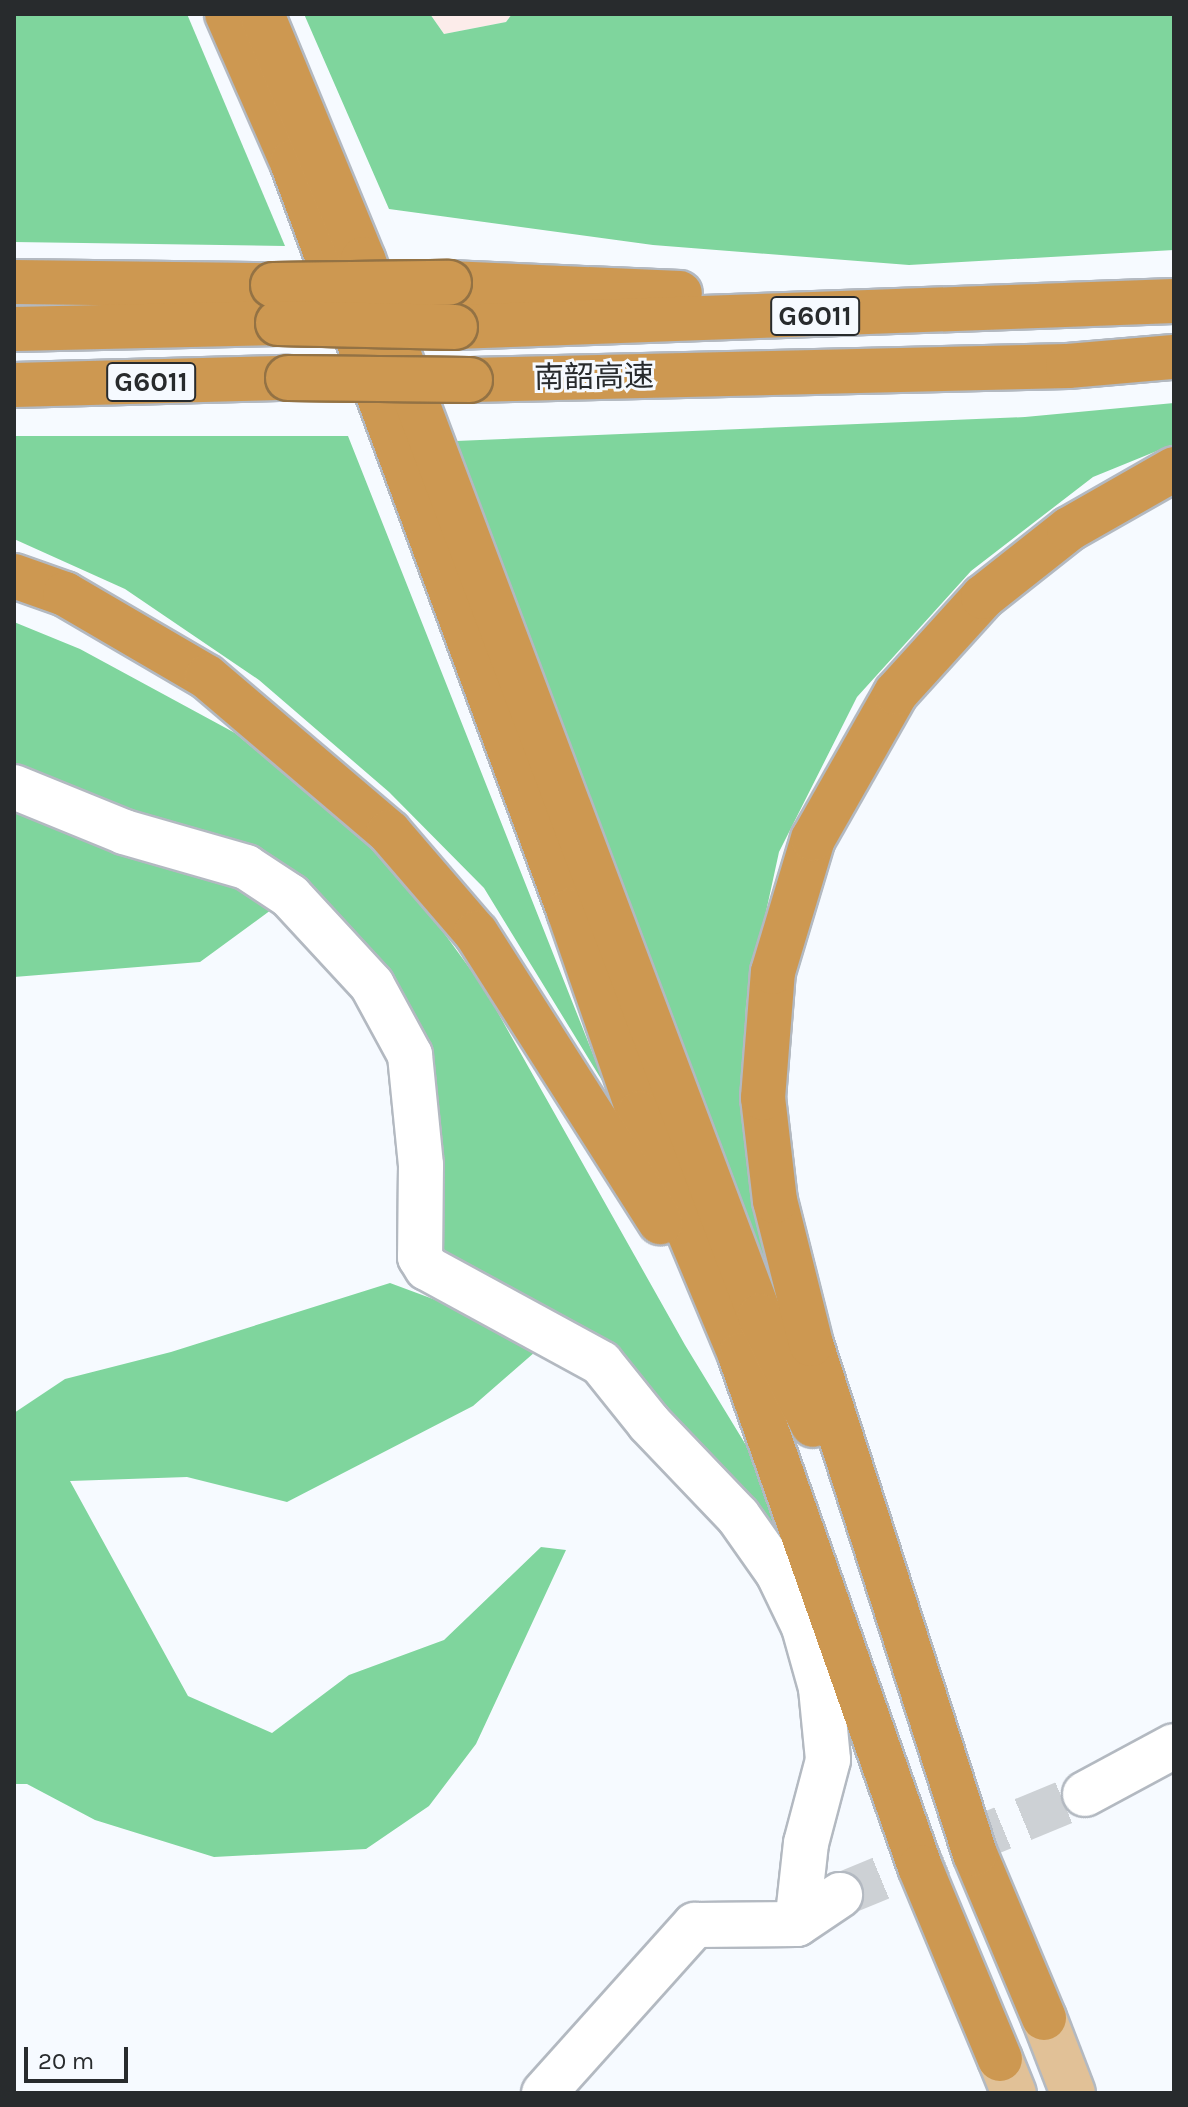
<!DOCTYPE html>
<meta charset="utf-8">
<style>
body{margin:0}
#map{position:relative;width:1188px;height:2107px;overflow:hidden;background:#f6faff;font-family:Karla,"Noto Sans SC",sans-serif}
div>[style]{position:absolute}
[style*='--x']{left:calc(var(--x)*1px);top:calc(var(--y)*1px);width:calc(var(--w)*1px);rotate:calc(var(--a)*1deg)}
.industrial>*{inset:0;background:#fcecea}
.forest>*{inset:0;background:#7fd59d}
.minor-tunnel>*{height:44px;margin-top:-22px;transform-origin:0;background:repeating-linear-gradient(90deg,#cdd1d5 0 44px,transparent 0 66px)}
.roads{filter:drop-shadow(2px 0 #b3b9c1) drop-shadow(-2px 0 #b3b9c1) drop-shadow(0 2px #b3b9c1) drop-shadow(0 -2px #b3b9c1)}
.minor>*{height:44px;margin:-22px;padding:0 22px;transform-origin:22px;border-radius:22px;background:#fff}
.major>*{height:44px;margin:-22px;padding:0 22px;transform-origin:22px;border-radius:22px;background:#e1c197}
.highway>*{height:44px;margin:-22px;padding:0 22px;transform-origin:22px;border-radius:22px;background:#cd9851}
.bridges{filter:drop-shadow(2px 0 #937244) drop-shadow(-2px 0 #937244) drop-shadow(0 2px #937244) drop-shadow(0 -2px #937244)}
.highway-bridge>*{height:44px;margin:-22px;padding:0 22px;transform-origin:22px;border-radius:22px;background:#cd9851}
span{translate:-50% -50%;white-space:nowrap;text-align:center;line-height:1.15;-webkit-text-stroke:6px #f6faff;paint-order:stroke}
.shield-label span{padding:2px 6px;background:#f6faff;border:2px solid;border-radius:6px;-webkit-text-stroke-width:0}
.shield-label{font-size:28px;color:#282b2d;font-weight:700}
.street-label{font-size:30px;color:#282b2d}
.frame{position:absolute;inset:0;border:16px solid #282b2d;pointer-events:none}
.scale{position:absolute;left:24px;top:2047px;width:104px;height:36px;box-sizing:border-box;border:4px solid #282b2d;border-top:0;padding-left:10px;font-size:24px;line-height:28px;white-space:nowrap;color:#282b2d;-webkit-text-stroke:6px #f6faff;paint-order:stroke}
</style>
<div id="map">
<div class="industrial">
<i style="clip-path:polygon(430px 14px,512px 14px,506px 22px,444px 34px)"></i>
</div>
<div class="forest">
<i style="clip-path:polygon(14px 14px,187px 14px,285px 246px,14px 242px)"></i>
<i style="clip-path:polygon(304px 14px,430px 14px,444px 34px,506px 22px,512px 14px,1174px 14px,1174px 250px,909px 265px,653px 245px,389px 209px)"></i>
<i style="clip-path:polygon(1174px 403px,1174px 444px,1093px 477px,971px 571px,857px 697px,779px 852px,746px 1004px,743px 1126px,770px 1293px,456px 441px,1025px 417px)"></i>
<i style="clip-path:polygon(14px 436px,348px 436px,606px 1087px,484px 888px,389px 792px,259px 680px,125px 589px,14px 539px)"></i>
<i style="clip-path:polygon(14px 622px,80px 649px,235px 733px,396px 867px,484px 988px,685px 1345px,766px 1478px,796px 1551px,778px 1573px,649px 1423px,427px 1268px,410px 1054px,290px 896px,200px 962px,14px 977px)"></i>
<i style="clip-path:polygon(390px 1283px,476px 1315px,535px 1352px,473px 1406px,287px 1502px,187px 1477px,70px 1481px,188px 1696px,272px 1733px,349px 1675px,444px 1640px,541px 1547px,566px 1550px,476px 1744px,429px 1806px,366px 1849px,214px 1857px,95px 1820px,27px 1784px,14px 1784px,14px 1413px,65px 1379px,171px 1352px)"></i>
</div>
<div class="minor-tunnel">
<i style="--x:840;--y:1895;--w:265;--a:-22.4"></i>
</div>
<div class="roads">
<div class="minor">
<i style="--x:14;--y:787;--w:119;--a:22.2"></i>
<i style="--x:124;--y:832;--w:127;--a:16"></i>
<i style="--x:246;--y:867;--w:53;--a:33.4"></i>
<i style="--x:290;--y:896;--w:121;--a:47.3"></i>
<i style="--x:372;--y:985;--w:80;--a:61.5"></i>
<i style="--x:410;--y:1055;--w:111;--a:84.3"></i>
<i style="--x:421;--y:1165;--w:92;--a:90.6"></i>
<i style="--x:420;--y:1257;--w:13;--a:58"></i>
<i style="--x:427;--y:1268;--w:198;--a:28.6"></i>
<i style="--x:601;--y:1363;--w:77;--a:51.3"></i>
<i style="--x:649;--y:1423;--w:129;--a:46.3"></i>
<i style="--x:738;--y:1516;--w:70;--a:54.9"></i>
<i style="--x:778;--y:1573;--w:60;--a:64.3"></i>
<i style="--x:804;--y:1627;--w:63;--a:74.4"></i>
<i style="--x:821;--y:1688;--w:72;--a:84.4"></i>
<i style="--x:828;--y:1760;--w:86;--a:104.8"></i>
<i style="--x:806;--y:1843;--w:81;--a:96.3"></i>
<i style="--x:1085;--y:1794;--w:101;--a:-28.3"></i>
<i style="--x:544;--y:2093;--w:226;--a:-48.1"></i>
<i style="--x:695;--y:1925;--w:102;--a:-0.6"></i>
<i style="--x:797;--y:1924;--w:52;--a:-34"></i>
</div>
<div class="major">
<i style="--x:1044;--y:2018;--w:80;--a:68.9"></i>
<i style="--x:1000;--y:2059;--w:37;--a:68"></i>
</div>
<div class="highway">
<i style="--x:227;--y:14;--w:162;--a:66.3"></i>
<i style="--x:292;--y:162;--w:799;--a:69.7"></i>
<i style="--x:569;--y:911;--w:214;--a:70.9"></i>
<i style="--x:639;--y:1113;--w:262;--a:67.3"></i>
<i style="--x:740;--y:1355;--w:543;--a:70.63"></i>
<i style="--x:920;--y:1867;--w:208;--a:67.4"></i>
<i style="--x:262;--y:14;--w:265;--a:67.6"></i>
<i style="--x:363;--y:259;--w:1129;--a:69.41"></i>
<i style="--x:760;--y:1316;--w:121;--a:64.1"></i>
<i style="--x:14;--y:282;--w:259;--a:0.7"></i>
<i style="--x:449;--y:283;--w:231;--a:2.5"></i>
<i style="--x:455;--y:327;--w:719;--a:-2.07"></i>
<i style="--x:14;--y:329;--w:264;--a:-1.3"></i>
<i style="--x:470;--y:380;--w:598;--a:-1.34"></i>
<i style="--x:1068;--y:366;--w:106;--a:-4.9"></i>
<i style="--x:14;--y:385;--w:274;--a:-1.5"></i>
<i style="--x:14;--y:576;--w:54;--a:19.4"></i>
<i style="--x:65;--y:594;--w:164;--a:30.3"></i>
<i style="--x:207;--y:677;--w:239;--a:40.4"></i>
<i style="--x:389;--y:832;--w:133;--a:49.3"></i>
<i style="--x:476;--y:933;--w:343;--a:57.5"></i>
<i style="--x:1044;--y:2018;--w:178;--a:-112.8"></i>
<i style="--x:975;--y:1854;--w:536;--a:-107.83"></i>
<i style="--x:811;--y:1344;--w:147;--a:-104.1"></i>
<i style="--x:775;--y:1201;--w:104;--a:-96.6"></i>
<i style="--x:763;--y:1098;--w:126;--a:-85.5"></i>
<i style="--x:773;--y:972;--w:139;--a:-73.3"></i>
<i style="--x:813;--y:839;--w:168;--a:-60.4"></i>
<i style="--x:896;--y:693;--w:130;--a:-47.8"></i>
<i style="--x:983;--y:597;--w:110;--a:-38.3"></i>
<i style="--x:1069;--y:529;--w:121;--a:-29.7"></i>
</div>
</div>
<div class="bridges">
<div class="highway-bridge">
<i style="--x:273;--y:285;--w:176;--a:-0.7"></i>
<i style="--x:278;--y:323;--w:177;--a:1.3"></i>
<i style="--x:288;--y:378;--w:182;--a:0.6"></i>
</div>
</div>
<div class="shield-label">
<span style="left:815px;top:316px">G6011</span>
<span style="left:151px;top:382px">G6011</span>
</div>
<div class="street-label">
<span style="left:594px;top:377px;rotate:-1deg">南韶高速</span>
</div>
<div class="frame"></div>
<div class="scale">20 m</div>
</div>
